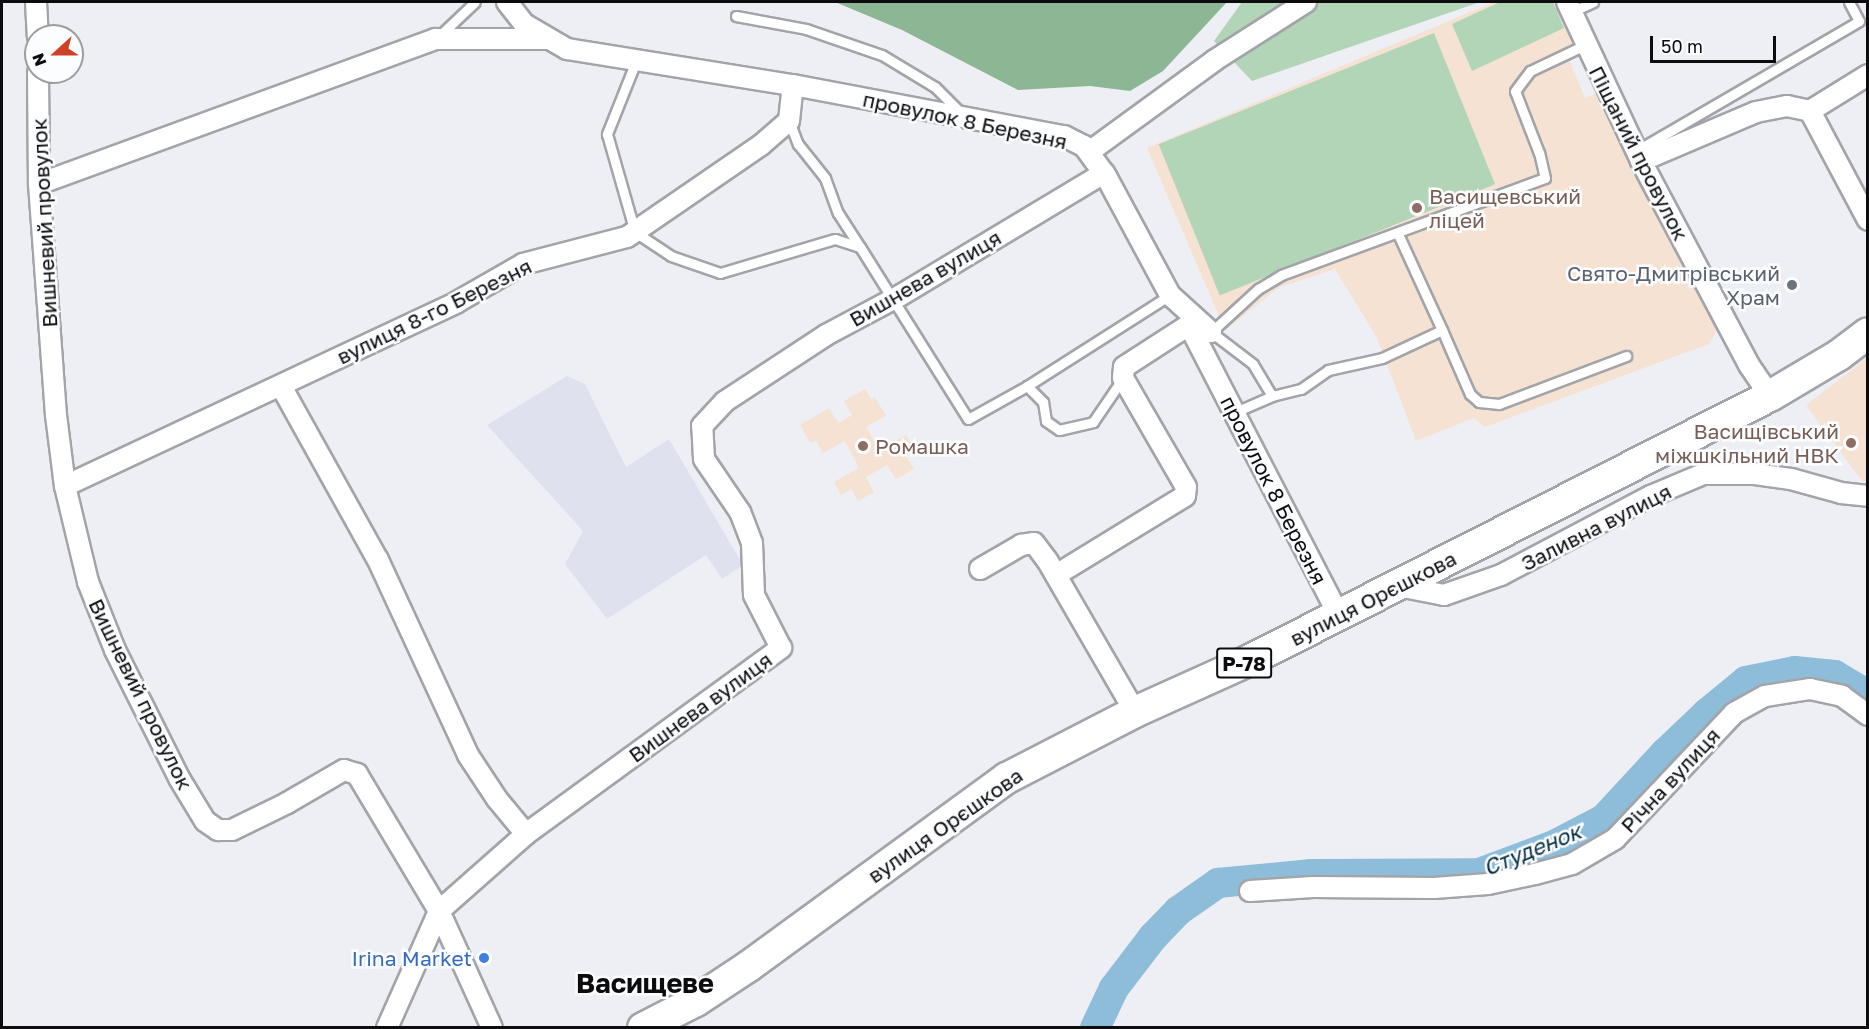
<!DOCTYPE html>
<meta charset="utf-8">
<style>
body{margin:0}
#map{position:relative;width:1869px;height:1029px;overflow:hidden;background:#eeeff5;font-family:"Golos Text",sans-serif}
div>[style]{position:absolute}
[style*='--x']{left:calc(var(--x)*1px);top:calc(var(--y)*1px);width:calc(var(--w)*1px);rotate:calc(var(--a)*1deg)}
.built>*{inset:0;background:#dfe2ee}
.education>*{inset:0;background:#f5e2d2}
.green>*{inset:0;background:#b2d5b7;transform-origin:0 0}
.forest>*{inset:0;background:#8db694}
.river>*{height:30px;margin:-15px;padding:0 15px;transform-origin:15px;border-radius:15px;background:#8ebdda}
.roads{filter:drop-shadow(2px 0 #a2a4a9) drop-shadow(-2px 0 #a2a4a9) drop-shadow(0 2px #a2a4a9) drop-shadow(0 -2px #a2a4a9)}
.service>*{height:9px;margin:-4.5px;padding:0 4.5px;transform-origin:4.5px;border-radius:4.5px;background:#fff}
.minor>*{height:20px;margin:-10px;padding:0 10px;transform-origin:10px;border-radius:10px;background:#fff}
.primary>*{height:30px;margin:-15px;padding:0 15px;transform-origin:15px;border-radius:15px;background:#fff}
.dots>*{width:16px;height:16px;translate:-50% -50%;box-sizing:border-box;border:3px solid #fcfdff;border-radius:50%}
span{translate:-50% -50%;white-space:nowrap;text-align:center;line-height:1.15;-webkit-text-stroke:5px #fcfdff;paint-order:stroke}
.shield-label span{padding:2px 4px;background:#fcfdff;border:2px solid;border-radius:4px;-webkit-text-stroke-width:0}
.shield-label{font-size:20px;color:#0c0c0e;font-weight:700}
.street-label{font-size:21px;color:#0c0c0e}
.education-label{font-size:21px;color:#785e54}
.left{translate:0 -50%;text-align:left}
.right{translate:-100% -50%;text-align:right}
.worship-label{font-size:21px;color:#5b616d}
.shop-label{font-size:21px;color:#366cbe}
.water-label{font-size:22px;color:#073044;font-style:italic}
.district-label{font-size:27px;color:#0c0c0e;font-weight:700}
.frame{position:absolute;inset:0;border:3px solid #0c0c0e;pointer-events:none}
.north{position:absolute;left:24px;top:24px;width:60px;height:60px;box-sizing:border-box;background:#fcfdff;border:2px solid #9c9d9f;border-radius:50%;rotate:249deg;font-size:16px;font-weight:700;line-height:24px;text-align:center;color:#0c0c0e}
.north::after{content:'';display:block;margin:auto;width:21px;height:27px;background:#cd4226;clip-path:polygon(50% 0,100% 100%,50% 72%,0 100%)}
.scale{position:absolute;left:1650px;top:36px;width:126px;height:27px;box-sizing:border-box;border:3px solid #0c0c0e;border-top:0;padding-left:8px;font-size:18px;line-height:21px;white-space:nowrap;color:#0c0c0e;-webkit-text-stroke:4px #fcfdff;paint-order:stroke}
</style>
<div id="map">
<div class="built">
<i style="clip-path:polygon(567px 376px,585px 384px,626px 467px,669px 439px,743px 565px,722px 579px,706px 555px,607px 619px,565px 564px,583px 531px,487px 425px)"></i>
</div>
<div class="education">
<i style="clip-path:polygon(1494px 2px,1565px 2px,1584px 49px,1568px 57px,1585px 98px,1604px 90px,1719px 327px,1709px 344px,1485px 427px,1474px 418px,1416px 441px,1377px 338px,1335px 269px,1280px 287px,1225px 330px,1147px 148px)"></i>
<i style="clip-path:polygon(1867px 358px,1867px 481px,1862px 481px,1806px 405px)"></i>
<i style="clip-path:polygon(865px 389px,871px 399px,875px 397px,886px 416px,866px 427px,879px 449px,906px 435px,915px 450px,906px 456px,914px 469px,896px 479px,887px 465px,866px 477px,874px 492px,858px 501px,851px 489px,841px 495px,834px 482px,859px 468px,845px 441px,823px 453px,816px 441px,810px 443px,800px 425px,829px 408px,838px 423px,852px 415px,844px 401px)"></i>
</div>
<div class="green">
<i style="clip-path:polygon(1242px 2px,1480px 2px,1252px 81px,1214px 41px)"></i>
<i style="clip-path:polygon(1500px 2px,1553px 2px,1564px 28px,1472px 71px,1452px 24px)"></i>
<i style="left:1434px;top:33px;width:163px;height:297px;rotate:68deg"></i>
</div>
<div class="forest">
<i style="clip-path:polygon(835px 2px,1227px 2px,1163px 71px,1130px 91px,1090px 86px,1018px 90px,902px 30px)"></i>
</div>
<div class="river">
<i style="--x:1095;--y:1028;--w:44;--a:-64.6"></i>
<i style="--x:1114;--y:988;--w:64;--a:-52.6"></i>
<i style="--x:1153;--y:937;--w:36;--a:-46"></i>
<i style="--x:1178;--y:911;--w:49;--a:-35"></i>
<i style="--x:1218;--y:883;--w:94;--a:-5.5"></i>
<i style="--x:1312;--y:874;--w:167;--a:-0.3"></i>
<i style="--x:1479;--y:873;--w:80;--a:-20.5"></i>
<i style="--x:1554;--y:845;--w:56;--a:-27.5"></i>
<i style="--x:1604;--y:819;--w:90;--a:-47.3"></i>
<i style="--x:1665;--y:753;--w:58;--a:-43.6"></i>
<i style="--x:1707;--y:713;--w:50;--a:-39.4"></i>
<i style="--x:1746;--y:681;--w:50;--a:-11.5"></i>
<i style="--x:1795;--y:671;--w:40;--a:5.7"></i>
<i style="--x:1835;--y:675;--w:39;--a:31"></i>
</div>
<div class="roads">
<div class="service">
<i style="--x:1571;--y:12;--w:24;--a:-24"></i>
<i style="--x:736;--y:16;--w:71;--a:10.5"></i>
<i style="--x:806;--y:29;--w:80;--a:18.9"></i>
<i style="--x:882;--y:55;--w:62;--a:31.1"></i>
<i style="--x:935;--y:87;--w:37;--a:45"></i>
<i style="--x:437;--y:38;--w:52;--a:-43.5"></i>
<i style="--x:636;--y:61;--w:79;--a:111.7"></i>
<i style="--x:607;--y:134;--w:102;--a:74.1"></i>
<i style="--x:635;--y:232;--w:43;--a:33.7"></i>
<i style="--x:671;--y:256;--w:52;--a:19.1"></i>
<i style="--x:720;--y:273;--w:120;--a:-16.5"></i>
<i style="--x:835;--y:239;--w:26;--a:18"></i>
<i style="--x:860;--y:247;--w:203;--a:57.9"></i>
<i style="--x:968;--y:419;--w:68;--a:-29.2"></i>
<i style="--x:1027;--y:386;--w:169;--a:-32.5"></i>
<i style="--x:789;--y:121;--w:25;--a:69"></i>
<i style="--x:798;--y:144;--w:43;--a:51.5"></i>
<i style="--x:825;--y:178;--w:37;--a:70"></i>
<i style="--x:838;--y:213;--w:40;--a:57.1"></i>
<i style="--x:1636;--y:151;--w:258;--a:-30.2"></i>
<i style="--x:1859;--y:21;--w:21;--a:-118"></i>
<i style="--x:1398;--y:234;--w:106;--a:65.4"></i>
<i style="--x:1027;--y:386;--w:23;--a:45"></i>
<i style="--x:1043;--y:402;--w:19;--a:81"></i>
<i style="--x:1046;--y:421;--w:16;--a:35"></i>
<i style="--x:1059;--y:430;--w:35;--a:-13"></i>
<i style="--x:1093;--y:422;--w:53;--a:-55.7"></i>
<i style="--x:1272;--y:396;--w:37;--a:-121"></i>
<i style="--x:1253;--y:364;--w:53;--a:-142.7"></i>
<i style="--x:1211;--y:332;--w:64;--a:-42.5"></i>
<i style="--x:1258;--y:289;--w:27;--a:-31"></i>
<i style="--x:1281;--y:275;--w:281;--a:-20.2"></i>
<i style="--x:1545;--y:178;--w:26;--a:-103"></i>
<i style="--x:1539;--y:153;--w:66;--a:-111.2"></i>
<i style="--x:1515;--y:91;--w:25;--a:-53"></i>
<i style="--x:1530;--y:71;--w:61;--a:-25.3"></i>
<i style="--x:1233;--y:413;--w:43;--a:-23.6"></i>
<i style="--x:1272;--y:396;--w:30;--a:-14"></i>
<i style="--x:1301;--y:389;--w:33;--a:-35"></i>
<i style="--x:1328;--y:370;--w:55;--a:-12.5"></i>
<i style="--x:1382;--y:358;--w:66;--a:-25"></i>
<i style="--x:1442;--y:330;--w:70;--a:66.4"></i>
<i style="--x:1470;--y:394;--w:12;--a:42"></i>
<i style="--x:1479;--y:402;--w:20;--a:6"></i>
<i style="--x:1499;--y:404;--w:136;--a:-20.7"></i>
</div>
<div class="minor">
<i style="--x:36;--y:2;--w:34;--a:87"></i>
<i style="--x:507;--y:2;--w:28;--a:52"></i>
<i style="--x:524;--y:24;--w:50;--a:30.2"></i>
<i style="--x:567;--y:49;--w:229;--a:9.1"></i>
<i style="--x:793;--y:85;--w:276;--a:10.7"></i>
<i style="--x:1064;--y:136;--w:22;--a:27"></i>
<i style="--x:1084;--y:146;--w:39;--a:54"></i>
<i style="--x:1107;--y:178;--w:133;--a:61.7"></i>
<i style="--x:1170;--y:295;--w:55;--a:42.1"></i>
<i style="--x:1211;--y:332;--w:23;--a:-162"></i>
<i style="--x:1189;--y:325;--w:326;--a:62.7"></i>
<i style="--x:1567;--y:2;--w:175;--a:65"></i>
<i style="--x:1641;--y:161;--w:231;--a:62.1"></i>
<i style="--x:1749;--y:365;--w:37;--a:56"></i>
<i style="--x:38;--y:72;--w:112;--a:89.5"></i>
<i style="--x:39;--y:184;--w:232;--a:85.8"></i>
<i style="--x:56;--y:415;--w:72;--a:82.8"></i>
<i style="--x:65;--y:486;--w:99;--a:76.5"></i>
<i style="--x:88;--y:582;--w:73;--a:68.3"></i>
<i style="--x:115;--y:650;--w:143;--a:63.4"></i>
<i style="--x:179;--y:778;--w:50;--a:58.8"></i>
<i style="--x:205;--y:821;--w:16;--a:35"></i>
<i style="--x:218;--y:830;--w:14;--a:0"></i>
<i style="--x:232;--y:830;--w:61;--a:-26.1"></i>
<i style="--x:287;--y:803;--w:66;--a:-30.1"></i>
<i style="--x:344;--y:770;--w:14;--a:17"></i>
<i style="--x:357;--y:774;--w:160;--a:59.1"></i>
<i style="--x:439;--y:911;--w:128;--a:65.6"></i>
<i style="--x:1868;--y:75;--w:68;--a:148.2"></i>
<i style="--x:1810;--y:111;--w:123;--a:62"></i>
<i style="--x:1089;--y:152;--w:156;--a:-36.1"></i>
<i style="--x:1215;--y:60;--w:108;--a:-32.5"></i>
<i style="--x:1641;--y:161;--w:125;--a:-23.1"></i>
<i style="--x:1756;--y:112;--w:32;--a:-11"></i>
<i style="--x:1787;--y:106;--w:24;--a:12"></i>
<i style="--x:39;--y:184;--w:422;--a:-20.1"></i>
<i style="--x:435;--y:39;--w:113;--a:0"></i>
<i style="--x:281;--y:386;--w:199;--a:60.9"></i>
<i style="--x:378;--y:560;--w:215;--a:65.2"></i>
<i style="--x:468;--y:755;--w:53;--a:56.6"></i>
<i style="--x:497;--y:799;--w:45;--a:50.4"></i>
<i style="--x:65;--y:486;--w:433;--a:-25.1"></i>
<i style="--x:457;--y:302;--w:76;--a:-29.9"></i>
<i style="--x:523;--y:264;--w:107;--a:-14.6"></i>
<i style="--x:627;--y:237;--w:163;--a:-34.5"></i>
<i style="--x:761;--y:145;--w:37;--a:-41"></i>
<i style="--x:789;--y:121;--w:36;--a:-84"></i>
<i style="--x:980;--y:569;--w:48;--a:-30.3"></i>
<i style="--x:1021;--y:545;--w:13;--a:-9"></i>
<i style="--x:1034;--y:543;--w:21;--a:53"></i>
<i style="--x:1047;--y:560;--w:176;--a:59.9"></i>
<i style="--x:1056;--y:575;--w:151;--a:-31.5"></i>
<i style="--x:1185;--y:496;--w:9;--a:-84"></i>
<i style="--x:1186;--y:487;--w:126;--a:-120"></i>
<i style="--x:1123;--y:378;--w:11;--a:-85"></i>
<i style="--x:1124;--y:367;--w:77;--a:-32.9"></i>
<i style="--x:1398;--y:586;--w:47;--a:11.1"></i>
<i style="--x:1444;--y:595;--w:60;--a:-19.3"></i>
<i style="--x:1501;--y:575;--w:170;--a:-27.8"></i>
<i style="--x:1651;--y:496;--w:56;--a:-22.9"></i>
<i style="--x:1703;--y:474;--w:52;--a:0"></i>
<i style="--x:1755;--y:474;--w:36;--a:8"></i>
<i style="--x:1791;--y:479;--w:52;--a:15.6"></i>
<i style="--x:1841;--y:493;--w:27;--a:6"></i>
<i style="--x:1250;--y:891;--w:63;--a:-3.6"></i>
<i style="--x:1313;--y:887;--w:121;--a:0.5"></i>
<i style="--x:1434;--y:888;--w:54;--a:-4.2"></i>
<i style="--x:1488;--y:884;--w:48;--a:-12"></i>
<i style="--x:1535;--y:874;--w:38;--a:-15"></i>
<i style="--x:1572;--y:864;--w:50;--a:-30.2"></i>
<i style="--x:1615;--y:839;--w:173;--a:-46.6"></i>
<i style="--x:1734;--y:713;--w:35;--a:-29"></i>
<i style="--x:1765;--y:696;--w:46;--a:-8.8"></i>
<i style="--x:1810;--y:689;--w:33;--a:12"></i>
<i style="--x:1842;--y:696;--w:32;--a:36"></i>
<i style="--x:387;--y:1028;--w:128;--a:-66"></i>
<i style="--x:439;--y:911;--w:116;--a:-41.5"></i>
<i style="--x:526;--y:834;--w:316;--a:-36.1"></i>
<i style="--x:781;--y:648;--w:59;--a:-117"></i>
<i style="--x:754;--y:595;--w:52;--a:-92.2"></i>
<i style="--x:752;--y:543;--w:33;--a:-111"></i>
<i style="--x:740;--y:512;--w:64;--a:-124.2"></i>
<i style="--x:704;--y:459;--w:33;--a:-93"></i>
<i style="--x:702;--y:426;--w:33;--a:-47"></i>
<i style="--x:724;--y:402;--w:122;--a:-33.3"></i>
<i style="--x:826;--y:335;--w:85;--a:-28.1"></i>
<i style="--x:901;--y:295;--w:237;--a:-31"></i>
</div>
<div class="primary">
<i style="--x:643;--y:1028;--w:59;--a:-27"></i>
<i style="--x:696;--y:1001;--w:64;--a:-33.4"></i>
<i style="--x:749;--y:966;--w:319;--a:-36.1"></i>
<i style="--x:1007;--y:778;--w:144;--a:-27.3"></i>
<i style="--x:1135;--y:712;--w:124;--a:-24.3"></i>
<i style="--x:1248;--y:661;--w:585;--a:-26.92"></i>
<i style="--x:1770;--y:396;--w:80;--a:-30.7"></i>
<i style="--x:1839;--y:355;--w:36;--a:-37"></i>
</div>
</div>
<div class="dots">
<i style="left:1417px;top:208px;background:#8d6e63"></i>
<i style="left:1792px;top:285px;background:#6b7280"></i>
<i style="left:1851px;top:443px;background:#8d6e63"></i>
<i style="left:863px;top:446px;background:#8d6e63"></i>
<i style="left:484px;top:958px;background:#3f7fe0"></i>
</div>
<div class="shield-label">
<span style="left:1244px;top:663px">Р-78</span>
</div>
<div class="street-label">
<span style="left:965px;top:120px;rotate:12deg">провулок 8 Березня</span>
<span style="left:1639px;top:153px;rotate:63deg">Піщаний провулок</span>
<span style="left:44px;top:223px;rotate:-93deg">Вишневий провулок</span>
<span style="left:925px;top:278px;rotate:-30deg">Вишнева вулиця</span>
<span style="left:434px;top:311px;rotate:-26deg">вулиця 8-го Березня</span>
<span style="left:1274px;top:490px;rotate:63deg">провулок 8 Березня</span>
<span style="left:1596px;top:527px;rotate:-27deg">Заливна вулиця</span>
<span style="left:1373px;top:598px;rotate:-27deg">вулиця Орєшкова</span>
<span style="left:141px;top:694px;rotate:64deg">Вишневий провулок</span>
<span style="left:700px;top:707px;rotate:-36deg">Вишнева вулиця</span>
<span style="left:1670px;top:780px;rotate:-47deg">Річна вулиця</span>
<span style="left:945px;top:825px;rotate:-35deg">вулиця Орєшкова</span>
</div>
<div class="education-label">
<span class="left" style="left:1429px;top:208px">Васищевський<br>ліцей</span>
<span class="right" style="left:1839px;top:443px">Васищівський<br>міжшкільний НВК</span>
<span class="left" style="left:875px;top:446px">Ромашка</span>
</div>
<div class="worship-label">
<span class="right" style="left:1780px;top:285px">Свято-Дмитрівський<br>Храм</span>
</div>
<div class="shop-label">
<span class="right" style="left:472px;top:958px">Irina Market</span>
</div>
<div class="water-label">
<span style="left:1532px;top:849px;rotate:-22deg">Студенок</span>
</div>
<div class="district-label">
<span style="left:645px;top:984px">Васищеве</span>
</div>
<div class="frame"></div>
<div class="north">N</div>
<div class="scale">50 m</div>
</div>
